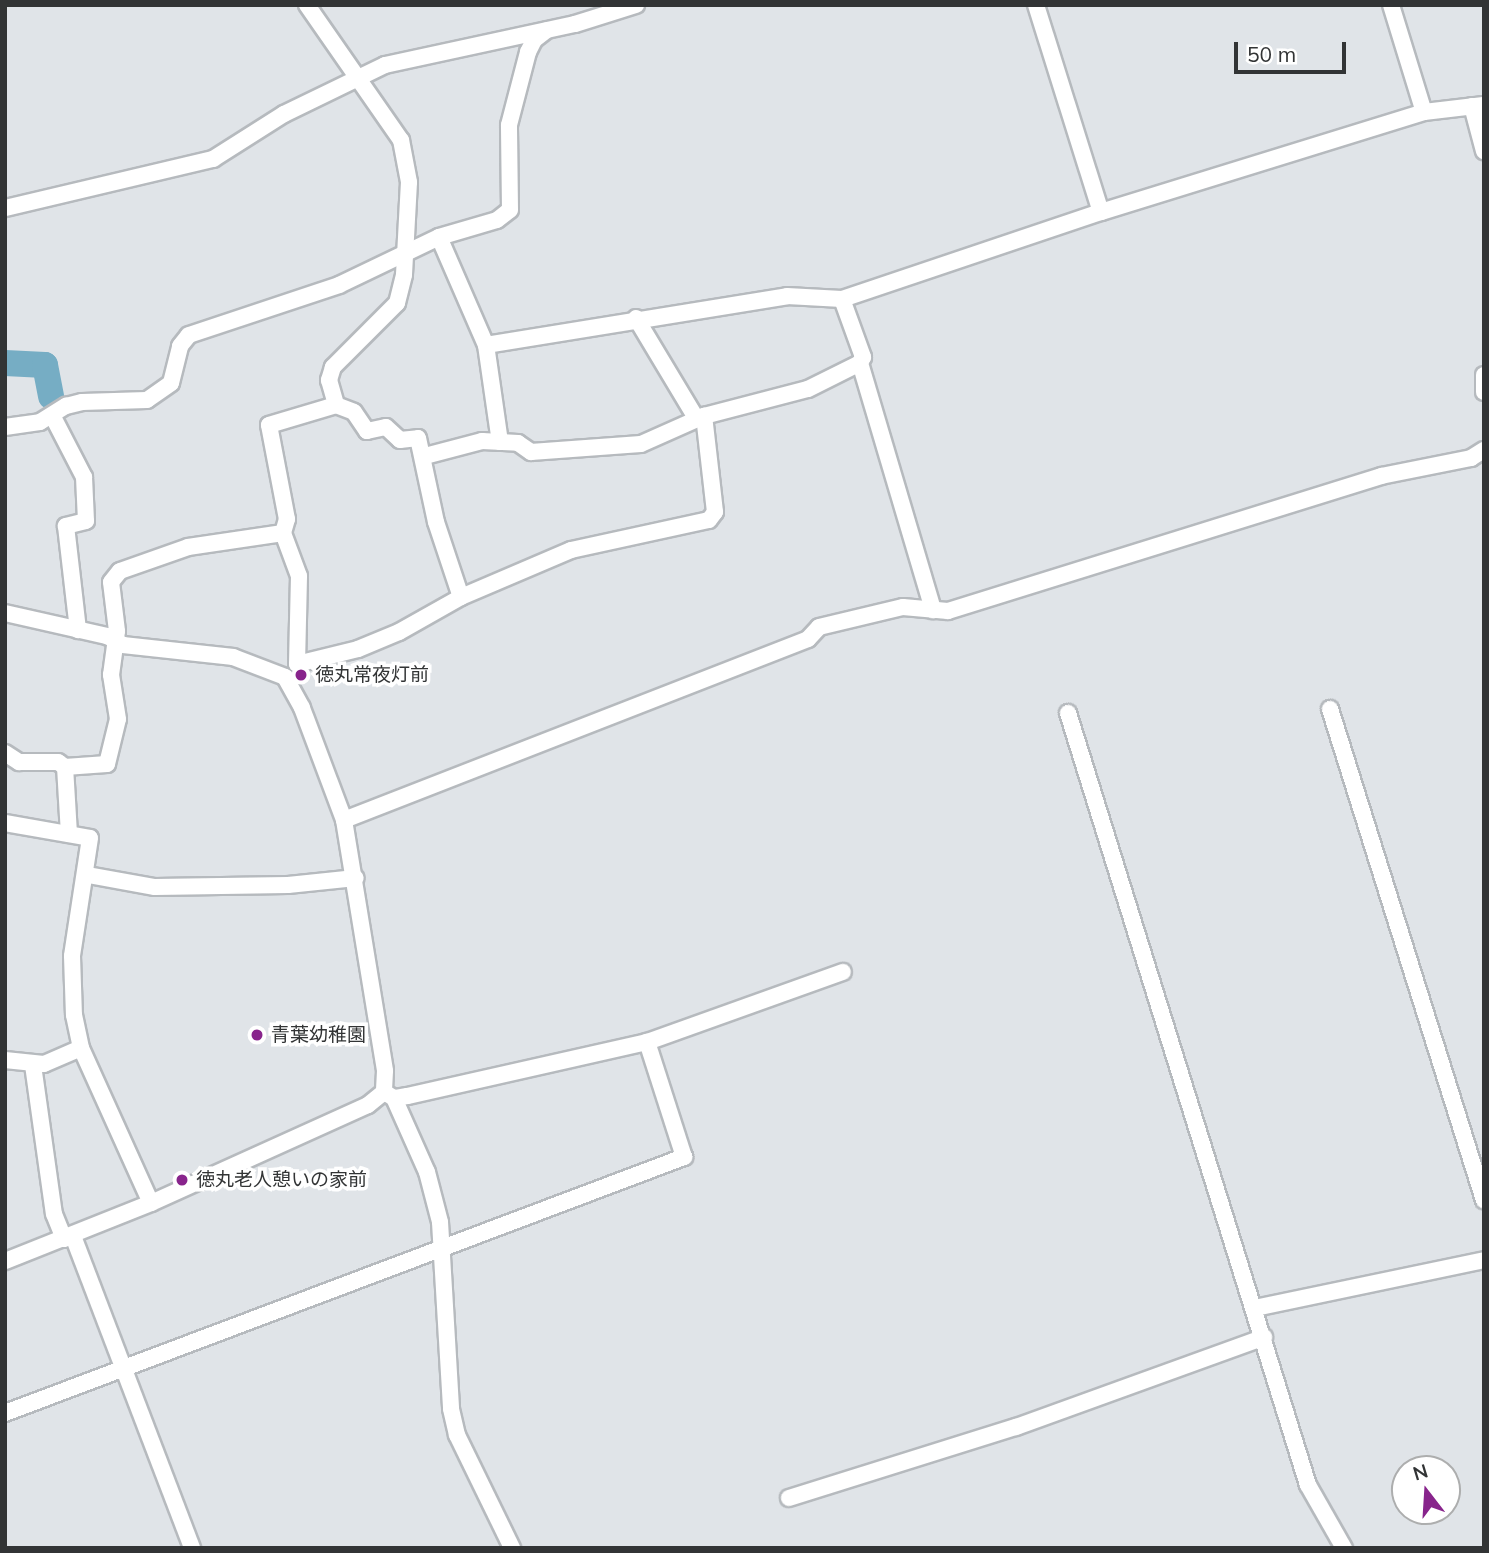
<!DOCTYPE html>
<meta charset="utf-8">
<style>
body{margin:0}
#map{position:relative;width:1489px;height:1553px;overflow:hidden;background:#e0e4e8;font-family:Mulish,"Noto Sans JP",sans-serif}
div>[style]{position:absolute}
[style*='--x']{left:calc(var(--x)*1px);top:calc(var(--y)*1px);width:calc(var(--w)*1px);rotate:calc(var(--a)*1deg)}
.river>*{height:26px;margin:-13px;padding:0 13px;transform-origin:13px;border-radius:13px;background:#76adc4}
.roads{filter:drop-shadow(2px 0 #b6babe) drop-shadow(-2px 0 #b6babe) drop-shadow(0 2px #b6babe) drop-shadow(0 -2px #b6babe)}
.minor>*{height:16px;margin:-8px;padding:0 8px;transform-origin:8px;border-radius:8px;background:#fff}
.dots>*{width:19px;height:19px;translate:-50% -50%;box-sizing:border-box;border:4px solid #fff;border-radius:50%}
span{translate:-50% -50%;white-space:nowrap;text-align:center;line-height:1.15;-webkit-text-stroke:7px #fff;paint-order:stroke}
.poi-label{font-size:19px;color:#323435}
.left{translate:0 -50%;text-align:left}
.frame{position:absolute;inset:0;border:7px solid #323435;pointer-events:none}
.north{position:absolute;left:1391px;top:1455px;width:70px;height:70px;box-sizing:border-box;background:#fff;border:2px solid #adaeae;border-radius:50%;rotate:343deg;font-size:19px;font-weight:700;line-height:28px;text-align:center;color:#323435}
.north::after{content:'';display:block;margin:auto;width:24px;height:32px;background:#88248c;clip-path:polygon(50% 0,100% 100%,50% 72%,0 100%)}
.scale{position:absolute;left:1234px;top:42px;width:112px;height:32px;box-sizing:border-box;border:4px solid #323435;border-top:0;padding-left:9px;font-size:21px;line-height:24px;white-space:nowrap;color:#323435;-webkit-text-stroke:5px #fff;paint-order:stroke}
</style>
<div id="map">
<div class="river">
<i style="--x:5;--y:363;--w:40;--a:2.9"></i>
<i style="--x:45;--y:365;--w:32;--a:79"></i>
</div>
<div class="roads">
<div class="minor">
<i style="--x:307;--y:5;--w:165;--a:55.2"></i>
<i style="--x:401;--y:140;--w:43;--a:79.2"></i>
<i style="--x:409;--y:182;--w:93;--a:93.1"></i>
<i style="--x:404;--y:275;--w:29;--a:104"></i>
<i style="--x:397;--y:303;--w:91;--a:135"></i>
<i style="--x:333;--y:367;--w:14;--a:107"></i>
<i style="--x:329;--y:380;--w:26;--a:74"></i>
<i style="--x:336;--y:405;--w:70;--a:163.4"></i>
<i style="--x:269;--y:425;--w:96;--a:79.2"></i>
<i style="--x:287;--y:519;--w:15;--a:106"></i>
<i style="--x:283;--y:533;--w:46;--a:69.6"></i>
<i style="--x:299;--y:576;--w:88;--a:91.3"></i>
<i style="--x:297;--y:664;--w:63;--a:-13.8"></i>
<i style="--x:358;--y:649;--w:44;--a:-22.5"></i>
<i style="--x:399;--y:632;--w:71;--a:-29.4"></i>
<i style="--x:461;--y:597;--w:120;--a:-23.1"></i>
<i style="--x:571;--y:550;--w:141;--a:-12.3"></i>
<i style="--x:709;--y:520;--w:10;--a:-53"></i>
<i style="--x:715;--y:512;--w:97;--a:-96.5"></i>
<i style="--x:704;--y:416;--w:107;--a:-14.6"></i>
<i style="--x:808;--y:389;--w:58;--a:-26.6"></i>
<i style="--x:1036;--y:5;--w:217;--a:72.6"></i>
<i style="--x:1391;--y:5;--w:112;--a:72.9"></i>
<i style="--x:1472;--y:106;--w:47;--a:75.1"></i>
<i style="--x:5;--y:208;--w:214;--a:-13.3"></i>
<i style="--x:213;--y:159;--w:84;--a:-32.4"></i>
<i style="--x:284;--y:114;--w:112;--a:-25.9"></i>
<i style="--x:385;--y:65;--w:194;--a:-12.2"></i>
<i style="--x:575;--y:24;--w:64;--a:-17.3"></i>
<i style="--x:439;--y:237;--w:60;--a:-16.3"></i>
<i style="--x:497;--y:220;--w:16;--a:-38"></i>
<i style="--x:510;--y:210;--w:85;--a:-90.7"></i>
<i style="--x:509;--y:125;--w:75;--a:-75.4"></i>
<i style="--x:528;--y:52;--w:13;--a:-63"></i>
<i style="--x:534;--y:40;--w:16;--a:-38"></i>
<i style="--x:842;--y:299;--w:62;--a:70.1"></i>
<i style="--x:863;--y:357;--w:7;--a:117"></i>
<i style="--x:860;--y:363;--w:258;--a:73.5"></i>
<i style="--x:636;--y:318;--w:117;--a:59"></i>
<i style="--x:486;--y:345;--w:98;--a:81.8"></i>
<i style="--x:1484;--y:375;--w:17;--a:90"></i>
<i style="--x:336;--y:405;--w:19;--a:21"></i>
<i style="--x:354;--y:412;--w:23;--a:56"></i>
<i style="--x:367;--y:431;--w:19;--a:-12"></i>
<i style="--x:386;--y:427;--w:19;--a:43"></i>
<i style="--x:400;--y:440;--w:18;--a:-6"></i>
<i style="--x:418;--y:438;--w:86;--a:77.9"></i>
<i style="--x:436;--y:522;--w:79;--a:71.6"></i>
<i style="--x:53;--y:417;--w:68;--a:62.7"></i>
<i style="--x:84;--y:477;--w:44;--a:87.4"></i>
<i style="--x:86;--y:521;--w:21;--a:166"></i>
<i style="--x:66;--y:526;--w:105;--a:83.4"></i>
<i style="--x:5;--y:427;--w:35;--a:-8"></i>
<i style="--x:40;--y:422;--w:31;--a:-32"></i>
<i style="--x:66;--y:406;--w:16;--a:-14"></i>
<i style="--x:82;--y:402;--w:65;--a:-1.8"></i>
<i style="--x:147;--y:400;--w:29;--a:-35"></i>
<i style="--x:171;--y:383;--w:38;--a:-76"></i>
<i style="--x:180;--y:346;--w:14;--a:-51"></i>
<i style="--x:189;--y:335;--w:158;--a:-18.4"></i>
<i style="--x:339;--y:285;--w:111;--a:-25.6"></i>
<i style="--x:439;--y:237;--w:118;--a:66.5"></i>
<i style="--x:486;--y:345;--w:305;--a:-9.2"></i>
<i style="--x:787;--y:296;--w:55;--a:3.1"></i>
<i style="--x:842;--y:299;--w:273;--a:-18.6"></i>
<i style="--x:1101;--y:212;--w:338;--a:-17.2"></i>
<i style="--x:1424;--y:112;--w:60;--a:-6.7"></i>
<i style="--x:425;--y:456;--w:59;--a:-14.7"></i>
<i style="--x:482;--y:441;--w:36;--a:3"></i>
<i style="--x:518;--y:443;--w:16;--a:35"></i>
<i style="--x:531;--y:452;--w:110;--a:-4.2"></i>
<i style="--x:641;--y:444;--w:69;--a:-24"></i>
<i style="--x:5;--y:613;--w:105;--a:12.7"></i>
<i style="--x:107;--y:636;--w:18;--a:29"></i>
<i style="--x:123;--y:645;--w:111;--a:6.2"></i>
<i style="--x:233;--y:657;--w:56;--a:21"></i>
<i style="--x:285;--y:677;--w:35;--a:61"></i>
<i style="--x:302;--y:708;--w:120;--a:69.4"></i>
<i style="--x:344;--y:820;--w:254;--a:80.7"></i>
<i style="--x:385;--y:1071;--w:21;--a:93"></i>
<i style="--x:384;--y:1092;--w:21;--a:141"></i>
<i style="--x:368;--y:1105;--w:238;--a:155.7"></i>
<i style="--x:151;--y:1203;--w:157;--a:158.3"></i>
<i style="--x:1330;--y:709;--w:515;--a:72.59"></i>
<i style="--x:1068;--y:713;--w:808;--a:72.73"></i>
<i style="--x:1308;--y:1485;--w:73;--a:60.3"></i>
<i style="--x:5;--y:753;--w:17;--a:33"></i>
<i style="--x:19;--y:762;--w:39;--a:0"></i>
<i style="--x:58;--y:762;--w:9;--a:36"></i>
<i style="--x:344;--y:820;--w:498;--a:-21.3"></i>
<i style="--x:808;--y:639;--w:16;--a:-47"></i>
<i style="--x:819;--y:627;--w:86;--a:-13.4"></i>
<i style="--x:903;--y:607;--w:45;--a:5.1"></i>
<i style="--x:948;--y:611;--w:454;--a:-17.3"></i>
<i style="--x:1381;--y:476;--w:92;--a:-11.3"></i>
<i style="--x:1471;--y:458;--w:15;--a:-32"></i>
<i style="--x:5;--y:823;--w:86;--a:10"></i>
<i style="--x:90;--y:838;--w:119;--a:98.7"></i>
<i style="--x:72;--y:956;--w:59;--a:88.1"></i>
<i style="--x:74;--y:1015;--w:34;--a:78"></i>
<i style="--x:81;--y:1048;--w:170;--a:65.7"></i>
<i style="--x:69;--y:834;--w:67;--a:-93.4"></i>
<i style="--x:65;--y:767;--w:42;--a:-4.1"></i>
<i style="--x:107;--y:764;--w:46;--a:-76.3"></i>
<i style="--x:118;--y:719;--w:45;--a:-99"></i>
<i style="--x:111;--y:675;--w:44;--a:-82.2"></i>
<i style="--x:117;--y:631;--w:49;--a:-97"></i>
<i style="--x:111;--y:582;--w:14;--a:-51"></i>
<i style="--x:120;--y:571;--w:72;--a:-19.4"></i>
<i style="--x:188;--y:547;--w:96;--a:-8.4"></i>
<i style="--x:88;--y:875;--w:68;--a:10.2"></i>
<i style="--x:155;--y:887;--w:133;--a:-0.9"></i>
<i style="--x:288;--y:885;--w:68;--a:-5.9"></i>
<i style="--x:647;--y:1042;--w:208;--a:-19.7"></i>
<i style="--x:5;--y:1060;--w:39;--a:6"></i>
<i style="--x:44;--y:1064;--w:40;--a:-23.4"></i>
<i style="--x:33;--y:1065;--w:150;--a:82"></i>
<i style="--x:54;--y:1214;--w:27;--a:68"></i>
<i style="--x:394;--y:1098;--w:81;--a:66"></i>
<i style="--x:427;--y:1172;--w:52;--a:75.4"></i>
<i style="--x:440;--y:1222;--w:187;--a:86.6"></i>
<i style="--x:451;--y:1409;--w:27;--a:77"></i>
<i style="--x:457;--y:1435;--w:126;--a:64"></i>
<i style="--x:73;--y:1236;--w:334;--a:69.1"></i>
<i style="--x:1255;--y:1308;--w:234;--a:-11.8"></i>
<i style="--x:5;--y:1413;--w:726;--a:-20.66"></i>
<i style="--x:684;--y:1157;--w:121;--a:-107.8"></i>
<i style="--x:647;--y:1042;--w:246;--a:167.3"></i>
<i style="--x:407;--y:1096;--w:13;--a:171"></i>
<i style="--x:394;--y:1098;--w:12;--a:-149"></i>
<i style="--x:789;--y:1498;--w:238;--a:-17.4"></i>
<i style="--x:1016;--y:1427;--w:264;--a:-19.9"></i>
</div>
</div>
<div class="dots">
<i style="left:301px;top:675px;background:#88248c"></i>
<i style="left:257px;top:1035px;background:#88248c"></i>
<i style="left:182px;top:1180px;background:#88248c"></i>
</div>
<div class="poi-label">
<span class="left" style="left:315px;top:675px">徳丸常夜灯前</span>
<span class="left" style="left:271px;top:1035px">青葉幼稚園</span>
<span class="left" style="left:196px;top:1180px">徳丸老人憩いの家前</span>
</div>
<div class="frame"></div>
<div class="north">N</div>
<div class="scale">50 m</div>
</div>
